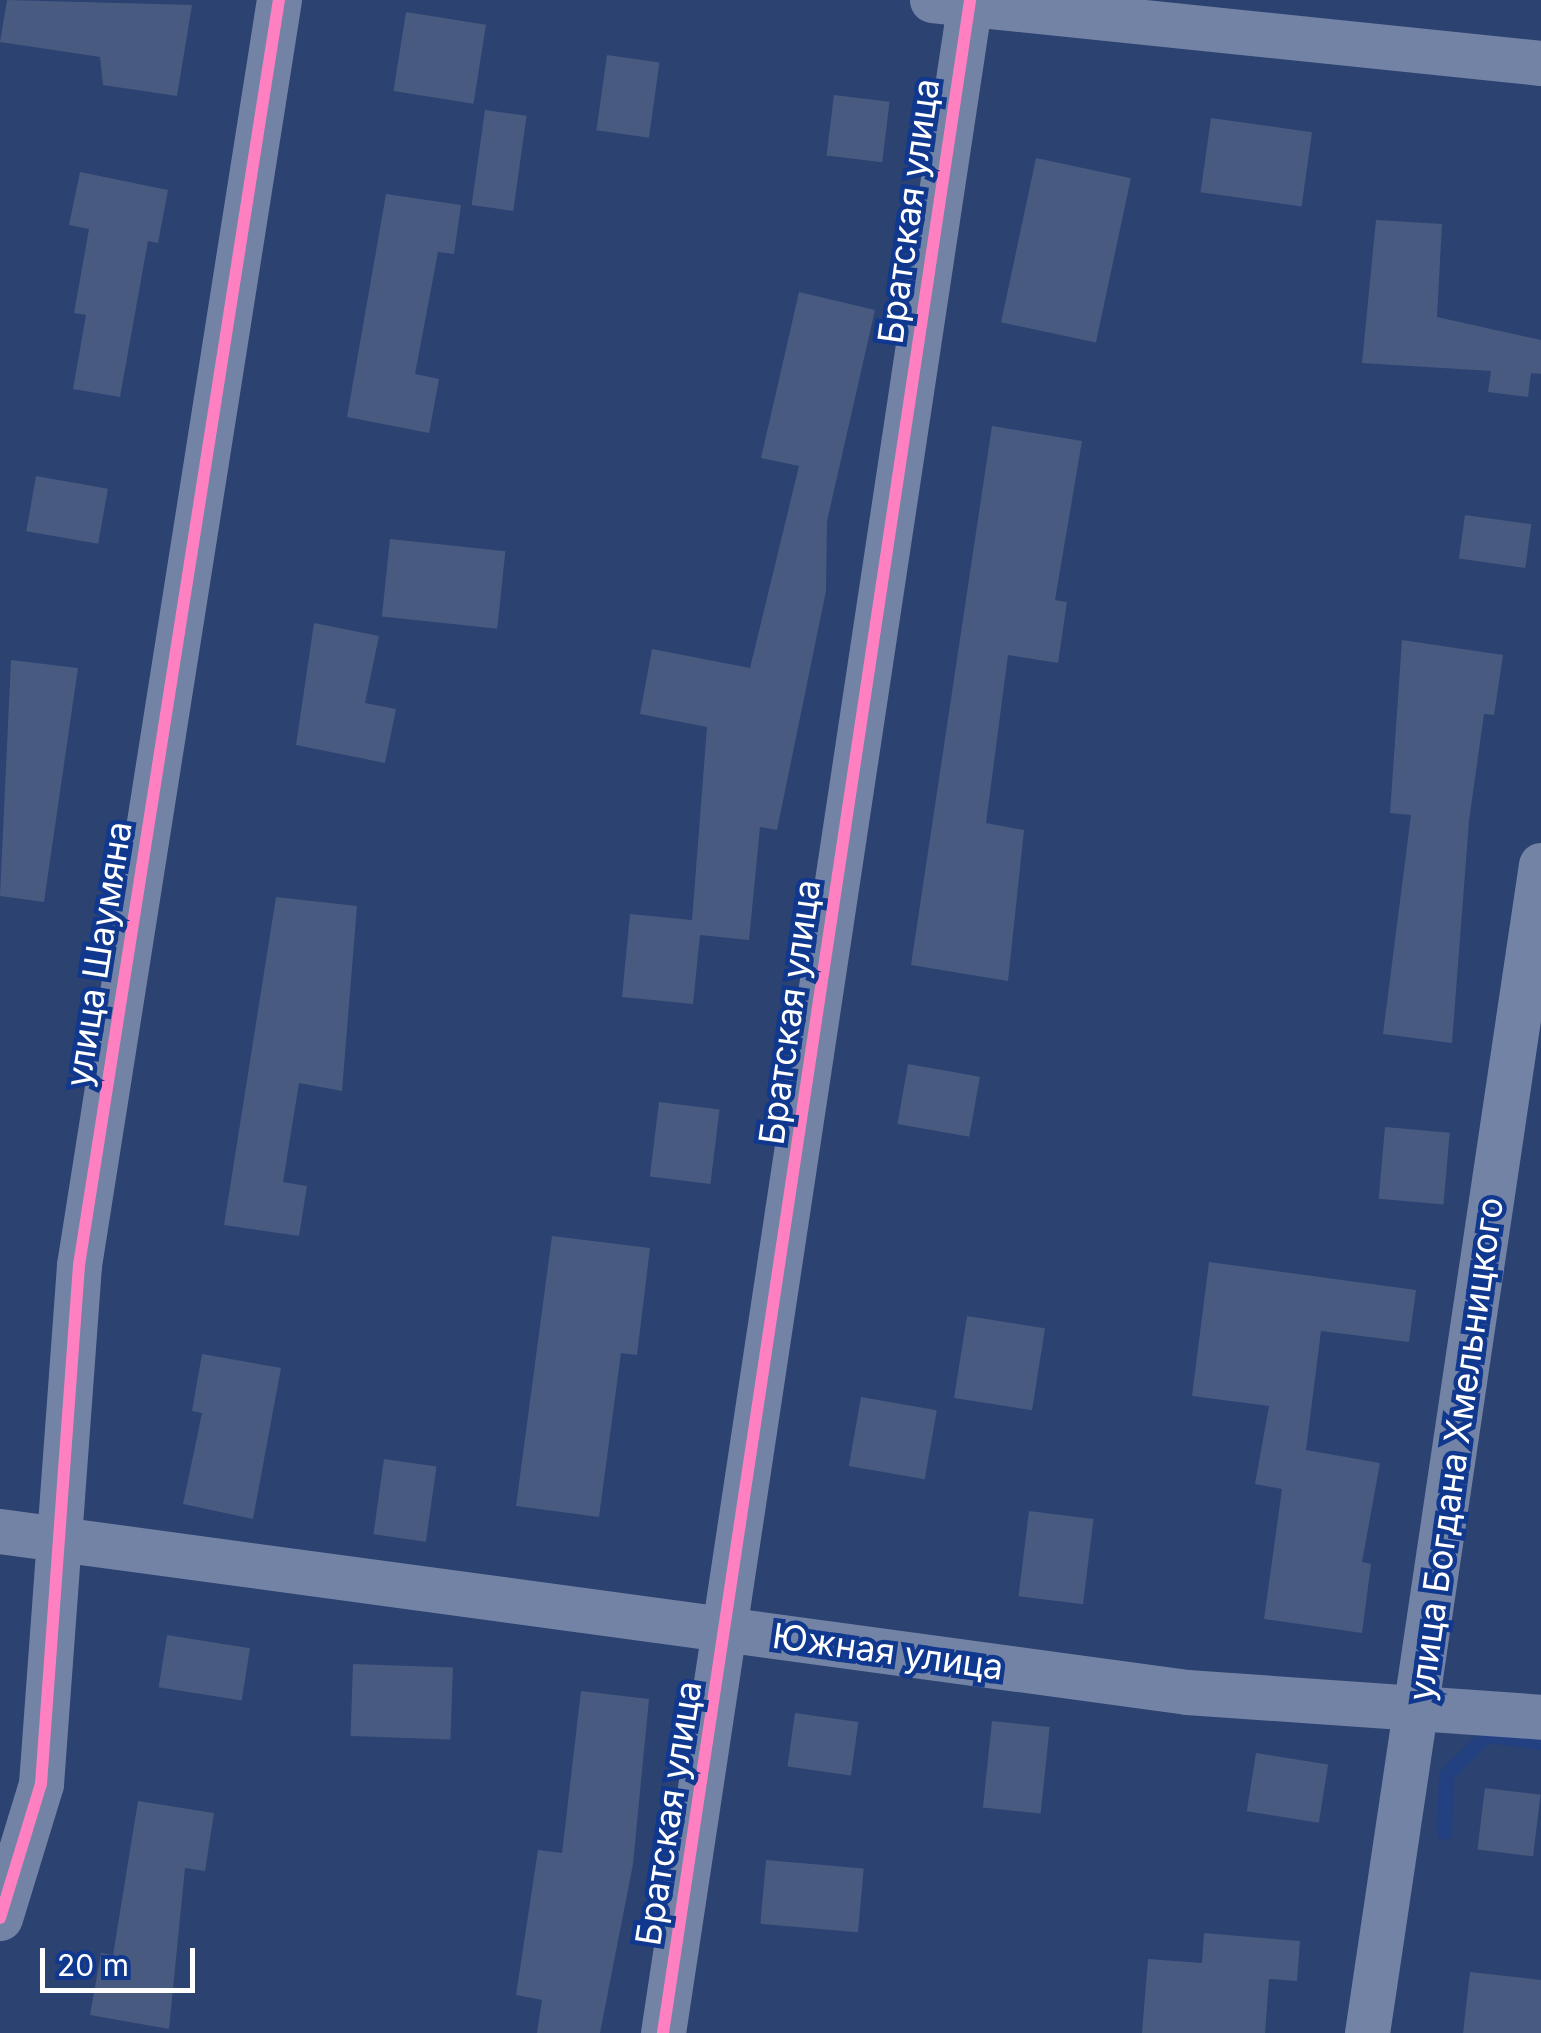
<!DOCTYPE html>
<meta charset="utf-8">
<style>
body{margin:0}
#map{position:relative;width:1541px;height:2033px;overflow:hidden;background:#2c4271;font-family:Inter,sans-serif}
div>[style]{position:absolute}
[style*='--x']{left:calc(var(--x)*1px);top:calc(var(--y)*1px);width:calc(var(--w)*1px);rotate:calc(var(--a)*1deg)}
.stream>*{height:15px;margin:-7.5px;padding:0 7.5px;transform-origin:7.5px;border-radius:7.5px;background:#234080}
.building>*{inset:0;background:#485a7f;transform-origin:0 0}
.street>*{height:45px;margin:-22.5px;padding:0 22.5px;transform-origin:22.5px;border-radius:22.5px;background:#7383a5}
.cycleway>*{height:12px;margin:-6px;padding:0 6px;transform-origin:6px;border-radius:6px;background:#ff80c0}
span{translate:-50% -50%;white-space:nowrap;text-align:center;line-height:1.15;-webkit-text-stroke:9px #0f388e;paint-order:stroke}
.street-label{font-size:35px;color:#fff}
.scale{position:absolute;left:40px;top:1948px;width:155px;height:45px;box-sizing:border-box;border:5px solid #fff;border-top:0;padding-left:12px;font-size:30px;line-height:35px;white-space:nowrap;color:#fff;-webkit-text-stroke:8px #0f388e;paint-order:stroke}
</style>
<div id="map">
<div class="stream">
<i style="--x:1444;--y:1832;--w:57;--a:-88"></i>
<i style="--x:1446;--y:1775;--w:57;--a:-45"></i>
<i style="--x:1486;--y:1735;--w:55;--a:7.3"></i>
</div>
<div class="building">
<i style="clip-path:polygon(7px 0,192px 5px,177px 96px,103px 85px,100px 57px,0 42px)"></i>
<i style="left:406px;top:12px;width:81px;height:80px;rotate:9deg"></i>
<i style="left:607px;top:55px;width:53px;height:76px;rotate:8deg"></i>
<i style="left:834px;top:95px;width:56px;height:61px;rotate:7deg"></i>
<i style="left:485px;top:110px;width:42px;height:96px;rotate:8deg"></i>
<i style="left:1211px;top:118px;width:102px;height:75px;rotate:8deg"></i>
<i style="left:1036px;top:158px;width:97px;height:168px;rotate:12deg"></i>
<i style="clip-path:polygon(80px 172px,168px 190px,158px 243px,148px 241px,120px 397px,73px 389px,86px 315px,74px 313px,89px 229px,69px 225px)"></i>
<i style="clip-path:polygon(386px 194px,461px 205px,454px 254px,438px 252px,415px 374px,439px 379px,429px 433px,347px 417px)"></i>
<i style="clip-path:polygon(1376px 220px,1442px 224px,1437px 317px,1541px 340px,1541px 374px,1531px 373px,1528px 397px,1488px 392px,1491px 371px,1362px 363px)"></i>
<i style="clip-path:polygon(799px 292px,875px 310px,827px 521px,826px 591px,777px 830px,760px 827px,749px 940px,700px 935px,693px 1004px,622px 997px,630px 914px,692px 920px,707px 727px,640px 714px,652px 649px,750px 668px,799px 466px,761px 458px)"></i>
<i style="clip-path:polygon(992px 426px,1082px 441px,1055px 600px,1067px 602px,1058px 663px,1008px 655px,986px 823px,1024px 830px,1008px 981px,911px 965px)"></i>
<i style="left:36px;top:476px;width:73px;height:56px;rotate:10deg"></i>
<i style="left:1465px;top:515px;width:67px;height:44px;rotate:8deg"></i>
<i style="left:390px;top:539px;width:116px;height:78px;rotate:6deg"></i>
<i style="clip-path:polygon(314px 623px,379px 636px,365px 703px,396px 709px,385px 763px,296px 745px)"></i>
<i style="clip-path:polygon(1402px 640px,1503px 655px,1494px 715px,1484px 714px,1469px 821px,1452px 1043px,1383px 1034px,1411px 815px,1390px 813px)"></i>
<i style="clip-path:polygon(11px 660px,78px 668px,44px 902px,0 896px)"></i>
<i style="clip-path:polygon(276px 897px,357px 906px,342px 1091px,299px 1083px,283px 1182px,307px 1186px,299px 1236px,224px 1225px)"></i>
<i style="left:908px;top:1064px;width:73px;height:61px;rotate:10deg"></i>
<i style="left:659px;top:1102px;width:61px;height:75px;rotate:7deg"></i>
<i style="left:1385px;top:1127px;width:65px;height:72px;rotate:5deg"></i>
<i style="clip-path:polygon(552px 1236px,650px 1248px,637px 1355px,621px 1353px,599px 1517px,516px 1506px)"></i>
<i style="clip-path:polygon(1209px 1262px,1416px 1290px,1409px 1342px,1321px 1331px,1306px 1450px,1380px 1463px,1362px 1562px,1371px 1564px,1362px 1633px,1264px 1619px,1282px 1489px,1255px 1484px,1269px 1406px,1192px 1396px)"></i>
<i style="left:967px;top:1316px;width:79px;height:83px;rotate:9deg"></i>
<i style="clip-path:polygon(202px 1354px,281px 1368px,253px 1519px,183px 1504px,202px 1413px,192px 1411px)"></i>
<i style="left:861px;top:1397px;width:77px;height:70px;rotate:10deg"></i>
<i style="left:384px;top:1459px;width:53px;height:76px;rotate:8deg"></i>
<i style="left:1029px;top:1511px;width:65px;height:86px;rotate:7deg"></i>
<i style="left:167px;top:1635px;width:84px;height:53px;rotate:9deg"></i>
<i style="left:353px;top:1664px;width:100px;height:72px;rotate:2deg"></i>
<i style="clip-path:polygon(581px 1691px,649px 1699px,633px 1864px,600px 2033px,537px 2033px,542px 2000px,516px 1995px,538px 1850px,562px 1853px)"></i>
<i style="left:795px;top:1713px;width:64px;height:54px;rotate:8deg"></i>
<i style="left:992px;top:1721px;width:58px;height:87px;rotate:6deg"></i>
<i style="left:1256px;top:1753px;width:73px;height:59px;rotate:9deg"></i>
<i style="left:1485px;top:1788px;width:56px;height:62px;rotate:7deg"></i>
<i style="clip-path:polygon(138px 1801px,214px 1813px,205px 1871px,185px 1868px,169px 2029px,90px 2015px,101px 1953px,113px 1955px)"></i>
<i style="left:766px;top:1860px;width:98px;height:64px;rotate:5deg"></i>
<i style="clip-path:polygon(1204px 1933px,1300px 1941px,1297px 1981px,1269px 1979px,1265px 2033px,1142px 2033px,1148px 1959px,1202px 1963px)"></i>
<i style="clip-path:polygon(1470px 1972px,1541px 1980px,1541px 2033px,1463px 2033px)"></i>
</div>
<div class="street">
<i style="--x:932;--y:0;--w:612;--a:5.91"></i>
<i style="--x:0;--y:1531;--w:1198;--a:7.72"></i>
<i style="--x:1187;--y:1692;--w:355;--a:4"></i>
<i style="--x:0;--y:1918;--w:140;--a:-73"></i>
<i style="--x:41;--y:1784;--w:520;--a:-85.81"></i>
<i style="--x:79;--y:1265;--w:1281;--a:-81.02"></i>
<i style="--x:663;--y:2033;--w:2056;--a:-81.41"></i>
<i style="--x:1367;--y:2033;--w:1181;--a:-81.53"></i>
</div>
<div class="cycleway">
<i style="--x:0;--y:1918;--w:140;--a:-73"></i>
<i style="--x:41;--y:1784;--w:520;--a:-85.81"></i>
<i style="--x:79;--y:1265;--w:1281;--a:-81.02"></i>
<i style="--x:663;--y:2033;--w:2056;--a:-81.41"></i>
</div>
<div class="street-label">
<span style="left:908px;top:211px;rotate:-82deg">Братская улица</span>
<span style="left:98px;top:954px;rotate:-81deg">улица Шаумяна</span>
<span style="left:789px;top:1012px;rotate:-82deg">Братская улица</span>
<span style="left:1455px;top:1449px;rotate:-82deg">улица Богдана Хмельницкого</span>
<span style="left:888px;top:1651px;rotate:8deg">Южная улица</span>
<span style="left:668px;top:1813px;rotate:-81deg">Братская улица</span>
</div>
<div class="scale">20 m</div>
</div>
